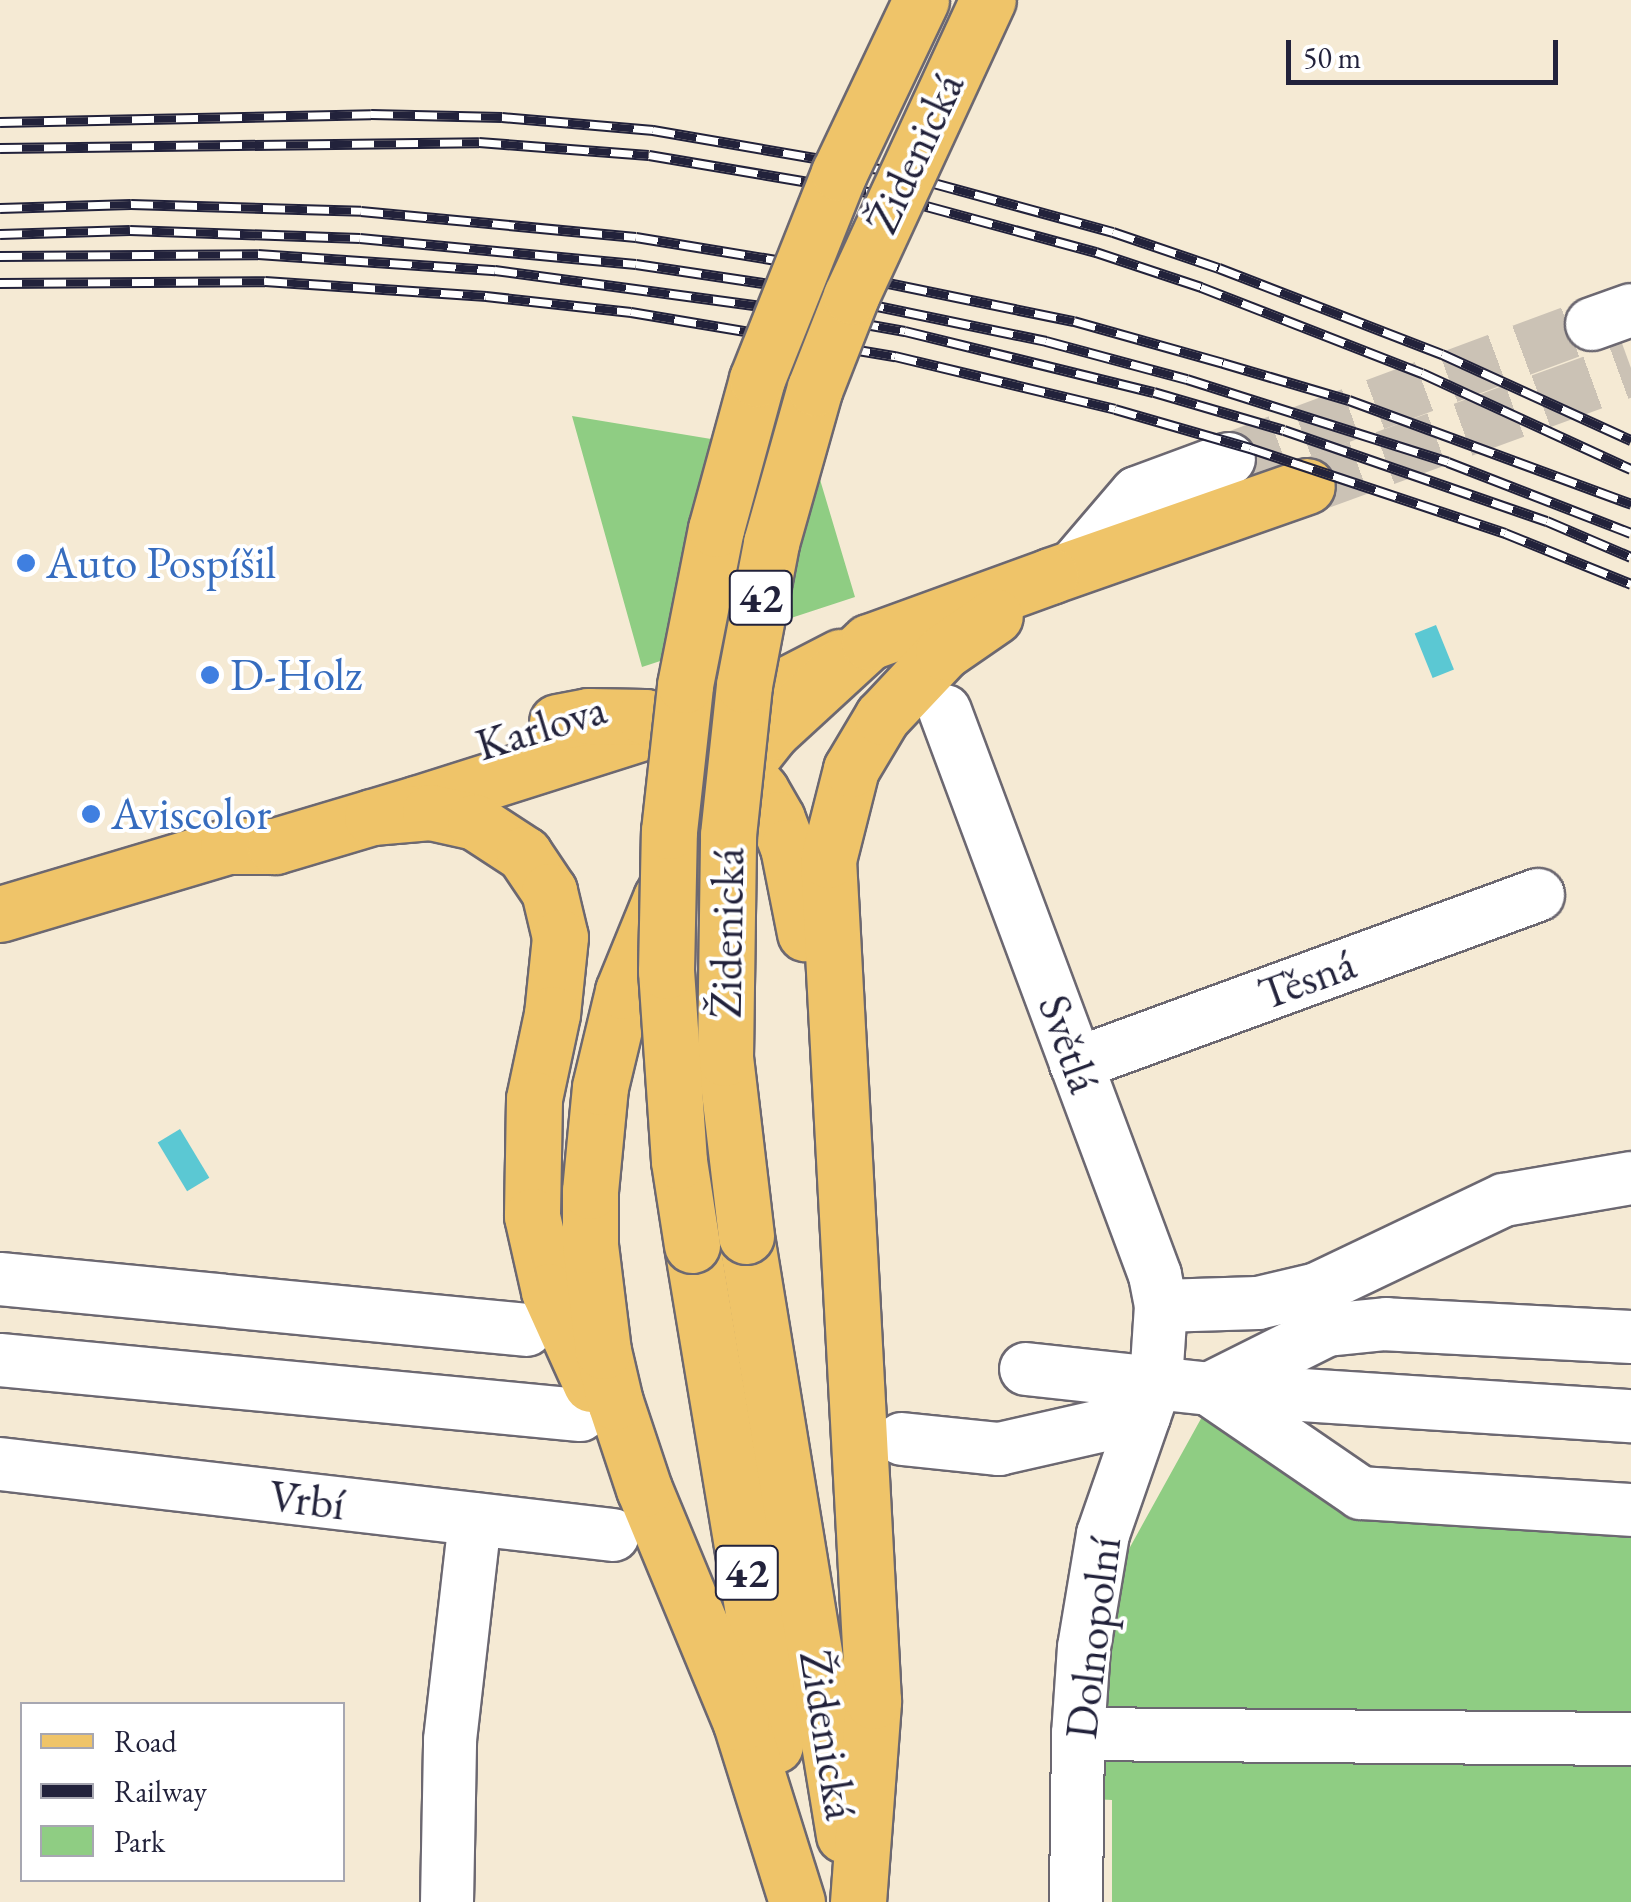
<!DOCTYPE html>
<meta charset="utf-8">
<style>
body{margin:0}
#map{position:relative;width:1631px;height:1902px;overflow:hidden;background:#f5ead4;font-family:"EB Garamond",serif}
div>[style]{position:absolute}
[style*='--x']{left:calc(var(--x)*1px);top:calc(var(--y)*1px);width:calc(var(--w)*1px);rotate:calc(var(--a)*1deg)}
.green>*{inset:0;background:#8fcd83}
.water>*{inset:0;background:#5bc8d3;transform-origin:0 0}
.minor-tunnel>*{height:52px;margin-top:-26px;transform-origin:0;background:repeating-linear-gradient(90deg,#cbc2b5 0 52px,transparent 0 78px)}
.major-tunnel>*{height:55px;margin-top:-27.5px;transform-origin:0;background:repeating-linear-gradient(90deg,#cbc2b5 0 55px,transparent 0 83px)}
.roads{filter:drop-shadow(2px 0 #6c6871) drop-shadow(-2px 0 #6c6871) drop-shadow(0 2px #6c6871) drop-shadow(0 -2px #6c6871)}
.minor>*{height:52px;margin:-26px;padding:0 26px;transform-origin:26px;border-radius:26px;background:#fff}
.major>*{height:55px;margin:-27.5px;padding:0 27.5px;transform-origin:27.5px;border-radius:27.5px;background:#efc469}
.highway>*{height:55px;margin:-27.5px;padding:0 27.5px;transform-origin:27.5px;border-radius:27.5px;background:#efc469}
.rail>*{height:11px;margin-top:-5.5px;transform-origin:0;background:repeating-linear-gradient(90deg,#fff 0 22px,#22223b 0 44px);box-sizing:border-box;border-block:2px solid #22223b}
.bridges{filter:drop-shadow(2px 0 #6c6871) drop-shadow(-2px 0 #6c6871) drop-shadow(0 2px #6c6871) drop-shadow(0 -2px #6c6871)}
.highway-bridge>*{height:55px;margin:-27.5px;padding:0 27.5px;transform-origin:27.5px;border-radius:27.5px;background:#efc469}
.dots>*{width:28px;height:28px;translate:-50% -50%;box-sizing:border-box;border:5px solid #fff;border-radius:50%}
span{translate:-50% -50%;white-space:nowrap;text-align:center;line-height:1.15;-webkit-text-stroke:8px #fff;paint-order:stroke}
.shield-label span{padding:2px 8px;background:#fff;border:2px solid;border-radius:8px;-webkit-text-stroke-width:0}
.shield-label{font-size:42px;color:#22223b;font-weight:700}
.street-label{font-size:45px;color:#22223b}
.shop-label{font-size:45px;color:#366cbe}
.left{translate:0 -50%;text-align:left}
.legend{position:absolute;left:20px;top:1702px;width:325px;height:180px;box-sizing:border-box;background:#fff;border:2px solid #a7a7b1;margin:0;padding:12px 18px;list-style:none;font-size:30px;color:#22223b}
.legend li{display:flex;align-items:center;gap:20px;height:50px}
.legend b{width:50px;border:2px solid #a7a7b1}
.scale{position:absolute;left:1286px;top:40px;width:272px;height:45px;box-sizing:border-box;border:5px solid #22223b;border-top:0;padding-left:12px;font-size:30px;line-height:35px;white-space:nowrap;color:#22223b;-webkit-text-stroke:8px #fff;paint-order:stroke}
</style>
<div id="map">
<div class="green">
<i style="clip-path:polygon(evenodd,572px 416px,813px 456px,855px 597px,642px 667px,572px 416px,778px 572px,789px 603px,748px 617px,778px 572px)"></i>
<i style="clip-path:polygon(1208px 1406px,1291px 1463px,1631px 1529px,1631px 1728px,1109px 1711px,1100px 1691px,1124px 1558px)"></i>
<i style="clip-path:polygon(1631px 1746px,1631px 1902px,1112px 1902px,1112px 1800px,1092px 1799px,1092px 1777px,1108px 1751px)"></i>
</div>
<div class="water">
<i style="left:1436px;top:625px;width:48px;height:23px;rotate:68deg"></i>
<i style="left:180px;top:1129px;width:57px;height:26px;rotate:59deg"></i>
</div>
<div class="minor-tunnel">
<i style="--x:1229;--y:459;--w:387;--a:-20.4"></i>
</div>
<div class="major-tunnel">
<i style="--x:1307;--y:486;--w:345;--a:-20"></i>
</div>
<div class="roads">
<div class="minor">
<i style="--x:1592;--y:324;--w:41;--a:-19.7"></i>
<i style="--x:1072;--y:569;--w:100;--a:-49.5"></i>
<i style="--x:1137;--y:493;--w:98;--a:-20.3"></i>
<i style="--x:945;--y:711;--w:602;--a:69.58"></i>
<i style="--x:1155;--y:1275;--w:32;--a:79"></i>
<i style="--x:1161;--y:1306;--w:76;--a:93.8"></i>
<i style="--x:1156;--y:1382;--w:161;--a:109.2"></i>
<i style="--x:1103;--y:1534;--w:115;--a:99.5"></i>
<i style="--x:1084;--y:1647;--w:87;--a:93.9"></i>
<i style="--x:1078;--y:1734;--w:168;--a:90.7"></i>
<i style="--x:1076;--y:1064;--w:492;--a:-20.1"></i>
<i style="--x:0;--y:1279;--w:529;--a:5.53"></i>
<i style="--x:1161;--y:1306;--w:97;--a:-1.8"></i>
<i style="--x:1258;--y:1303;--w:61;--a:-13.3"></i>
<i style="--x:1317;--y:1289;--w:207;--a:-25.5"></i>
<i style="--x:1504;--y:1200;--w:129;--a:-9.8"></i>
<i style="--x:1631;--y:1337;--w:245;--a:-177"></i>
<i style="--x:1386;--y:1324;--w:59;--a:174.2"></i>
<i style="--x:1327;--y:1330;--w:132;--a:153.4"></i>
<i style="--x:1209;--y:1389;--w:423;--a:3.7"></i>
<i style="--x:0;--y:1360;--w:583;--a:5.42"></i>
<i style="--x:1026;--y:1369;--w:184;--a:6.2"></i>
<i style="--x:1209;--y:1389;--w:184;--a:34.4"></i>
<i style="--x:1361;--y:1493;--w:271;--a:3.6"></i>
<i style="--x:902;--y:1439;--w:98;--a:5.9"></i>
<i style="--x:999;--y:1449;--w:149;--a:-12.8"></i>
<i style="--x:0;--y:1464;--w:617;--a:6.61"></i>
<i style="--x:1078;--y:1734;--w:553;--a:0.52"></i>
<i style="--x:447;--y:1902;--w:162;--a:-88.9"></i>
<i style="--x:450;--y:1740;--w:222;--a:-83.5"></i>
</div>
<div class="major">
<i style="--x:1050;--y:576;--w:272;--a:-19.3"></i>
<i style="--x:0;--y:914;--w:238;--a:-16.6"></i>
<i style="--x:228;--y:846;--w:47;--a:0"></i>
<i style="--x:275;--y:846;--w:147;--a:-16.6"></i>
<i style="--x:416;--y:804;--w:378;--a:-17.6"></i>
<i style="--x:776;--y:690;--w:72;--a:-27.3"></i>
</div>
<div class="highway">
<i style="--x:557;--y:722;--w:32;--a:-11"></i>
<i style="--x:588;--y:716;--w:57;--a:1"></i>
<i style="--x:645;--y:717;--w:43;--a:13.4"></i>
<i style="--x:687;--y:727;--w:43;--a:29.6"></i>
<i style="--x:724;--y:748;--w:57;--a:49.3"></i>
<i style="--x:761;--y:791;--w:32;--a:60"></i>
<i style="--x:777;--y:819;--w:30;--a:69"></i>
<i style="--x:788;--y:847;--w:88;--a:78.8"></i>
<i style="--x:372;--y:817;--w:58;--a:-4.9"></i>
<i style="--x:430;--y:812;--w:46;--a:12.5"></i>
<i style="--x:475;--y:822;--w:59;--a:33.1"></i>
<i style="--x:524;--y:854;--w:45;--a:56"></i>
<i style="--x:549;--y:891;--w:47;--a:76.6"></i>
<i style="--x:560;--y:937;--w:77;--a:95.9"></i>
<i style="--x:552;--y:1014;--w:87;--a:102"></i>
<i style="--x:534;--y:1099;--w:117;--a:91"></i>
<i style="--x:532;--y:1216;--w:77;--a:77.2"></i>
<i style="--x:549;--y:1291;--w:102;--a:65.7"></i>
<i style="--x:746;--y:1236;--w:607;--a:80.71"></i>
<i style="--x:692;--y:1245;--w:507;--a:80.57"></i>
<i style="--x:797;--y:1902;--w:188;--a:-107.4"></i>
<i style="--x:741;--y:1723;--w:253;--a:-112.5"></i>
<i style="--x:644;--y:1489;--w:92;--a:-108.4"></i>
<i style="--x:615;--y:1402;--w:52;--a:-103.2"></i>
<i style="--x:603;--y:1351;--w:107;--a:-97"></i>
<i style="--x:590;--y:1245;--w:54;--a:-90"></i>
<i style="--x:590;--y:1191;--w:104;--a:-84.5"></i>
<i style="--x:600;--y:1087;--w:99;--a:-76.5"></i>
<i style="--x:623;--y:991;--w:100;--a:-67.8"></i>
<i style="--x:661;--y:898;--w:103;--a:-60.9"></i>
<i style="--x:711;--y:808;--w:97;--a:-51.7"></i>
<i style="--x:771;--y:732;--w:133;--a:-42.6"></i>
<i style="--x:869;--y:642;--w:193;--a:-20"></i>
<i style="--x:858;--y:1902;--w:202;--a:-85.7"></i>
<i style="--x:873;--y:1701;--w:842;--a:-93.06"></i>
<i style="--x:828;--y:860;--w:94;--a:-75.8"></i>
<i style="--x:851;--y:769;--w:61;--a:-59.2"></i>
<i style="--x:882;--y:717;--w:89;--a:-46.8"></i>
<i style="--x:943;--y:652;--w:63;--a:-34.7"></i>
</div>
</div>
<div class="rail">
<i style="--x:0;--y:122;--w:371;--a:-1.2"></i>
<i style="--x:371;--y:114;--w:131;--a:1.3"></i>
<i style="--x:502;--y:117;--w:152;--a:4.9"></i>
<i style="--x:653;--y:130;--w:241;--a:9.8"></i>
<i style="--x:890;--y:171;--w:231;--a:15.3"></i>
<i style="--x:1113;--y:232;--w:112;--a:18.8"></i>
<i style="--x:1219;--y:268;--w:239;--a:21.1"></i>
<i style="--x:1442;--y:354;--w:208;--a:24.5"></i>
<i style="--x:0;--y:148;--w:479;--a:-0.7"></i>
<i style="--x:479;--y:142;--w:170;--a:4.4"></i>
<i style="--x:649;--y:155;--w:240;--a:9.6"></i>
<i style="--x:886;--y:195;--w:218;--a:15.2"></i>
<i style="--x:1096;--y:252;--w:111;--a:18.4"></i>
<i style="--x:1201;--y:287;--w:237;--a:21.3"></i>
<i style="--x:1422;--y:373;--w:230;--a:24.7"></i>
<i style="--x:0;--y:208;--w:131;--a:-1.7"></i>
<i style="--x:131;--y:204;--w:230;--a:1.7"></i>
<i style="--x:361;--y:211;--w:276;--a:5.4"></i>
<i style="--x:636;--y:237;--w:142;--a:9.3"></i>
<i style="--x:776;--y:260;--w:304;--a:11.6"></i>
<i style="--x:1074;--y:321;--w:155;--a:15.7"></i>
<i style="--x:1223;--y:363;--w:131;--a:16.4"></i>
<i style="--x:1349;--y:400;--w:301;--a:20.2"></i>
<i style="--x:0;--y:234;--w:130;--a:-1.8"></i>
<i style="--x:130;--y:230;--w:230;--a:2"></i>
<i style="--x:360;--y:238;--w:277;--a:5.4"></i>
<i style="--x:636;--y:264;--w:142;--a:8.5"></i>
<i style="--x:776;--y:285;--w:276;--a:11.7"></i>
<i style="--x:1046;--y:341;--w:146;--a:15.1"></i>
<i style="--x:1187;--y:379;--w:274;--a:17.6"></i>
<i style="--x:1448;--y:462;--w:196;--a:21.2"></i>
<i style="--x:0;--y:256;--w:258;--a:-0.4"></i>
<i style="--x:258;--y:254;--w:238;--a:3.9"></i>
<i style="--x:495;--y:270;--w:277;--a:7.7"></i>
<i style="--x:770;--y:307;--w:137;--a:10.1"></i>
<i style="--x:905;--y:331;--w:256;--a:13.8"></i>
<i style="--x:1154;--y:392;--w:135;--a:16.3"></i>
<i style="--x:1284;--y:430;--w:278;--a:19.1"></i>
<i style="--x:1547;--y:521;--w:91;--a:23.2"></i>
<i style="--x:0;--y:283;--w:265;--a:-0.4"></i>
<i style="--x:265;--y:281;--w:222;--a:3.9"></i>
<i style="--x:486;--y:296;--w:146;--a:6.3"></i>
<i style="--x:631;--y:312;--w:268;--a:9.5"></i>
<i style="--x:895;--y:356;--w:226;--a:13.5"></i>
<i style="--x:1115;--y:409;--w:141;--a:16.1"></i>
<i style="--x:1250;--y:448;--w:269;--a:18.4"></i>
<i style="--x:1505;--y:533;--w:136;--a:22"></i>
</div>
<div class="bridges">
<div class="highway-bridge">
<i style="--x:746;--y:1236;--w:179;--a:-96.7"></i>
<i style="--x:725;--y:1058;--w:223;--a:-89.2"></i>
<i style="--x:728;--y:835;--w:151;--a:-83.9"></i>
<i style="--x:744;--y:685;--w:145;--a:-79.2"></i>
<i style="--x:771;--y:543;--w:161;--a:-74.2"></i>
<i style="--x:815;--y:388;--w:99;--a:-68.6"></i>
<i style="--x:851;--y:296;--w:326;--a:-65.2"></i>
<i style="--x:692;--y:1245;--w:85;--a:-98.8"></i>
<i style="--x:679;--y:1161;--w:190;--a:-93.9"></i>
<i style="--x:666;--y:971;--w:140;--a:-88.8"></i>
<i style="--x:669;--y:831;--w:147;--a:-83.7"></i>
<i style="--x:685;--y:685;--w:159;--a:-78.8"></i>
<i style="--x:716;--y:529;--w:156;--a:-74.7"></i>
<i style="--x:757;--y:379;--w:222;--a:-68.3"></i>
<i style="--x:839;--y:173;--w:191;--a:-64.6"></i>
</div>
</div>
<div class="dots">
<i style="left:26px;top:563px;background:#3f7fe0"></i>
<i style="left:210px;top:675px;background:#3f7fe0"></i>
<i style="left:91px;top:814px;background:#3f7fe0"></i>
</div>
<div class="shield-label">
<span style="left:761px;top:598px">42</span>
<span style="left:747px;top:1573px">42</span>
</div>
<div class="street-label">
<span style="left:915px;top:153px;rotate:-65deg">Židenická</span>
<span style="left:541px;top:727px;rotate:-17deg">Karlova</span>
<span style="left:727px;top:933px;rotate:-89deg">Židenická</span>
<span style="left:1307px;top:979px;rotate:-20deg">Těsná</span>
<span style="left:1069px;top:1044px;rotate:70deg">Světlá</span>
<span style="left:307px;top:1500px;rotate:7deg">Vrbí</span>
<span style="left:1093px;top:1638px;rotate:-83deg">Dolnopolní</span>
<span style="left:828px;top:1735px;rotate:81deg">Židenická</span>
</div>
<div class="shop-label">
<span class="left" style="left:46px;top:563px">Auto Pospíšil</span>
<span class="left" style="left:230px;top:675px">D-Holz</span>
<span class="left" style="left:111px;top:814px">Aviscolor</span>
</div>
<ul class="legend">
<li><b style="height:12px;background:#efc469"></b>Road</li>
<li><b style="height:12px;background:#22223b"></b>Railway</li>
<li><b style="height:28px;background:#8fcd83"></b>Park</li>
</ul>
<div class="scale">50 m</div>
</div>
